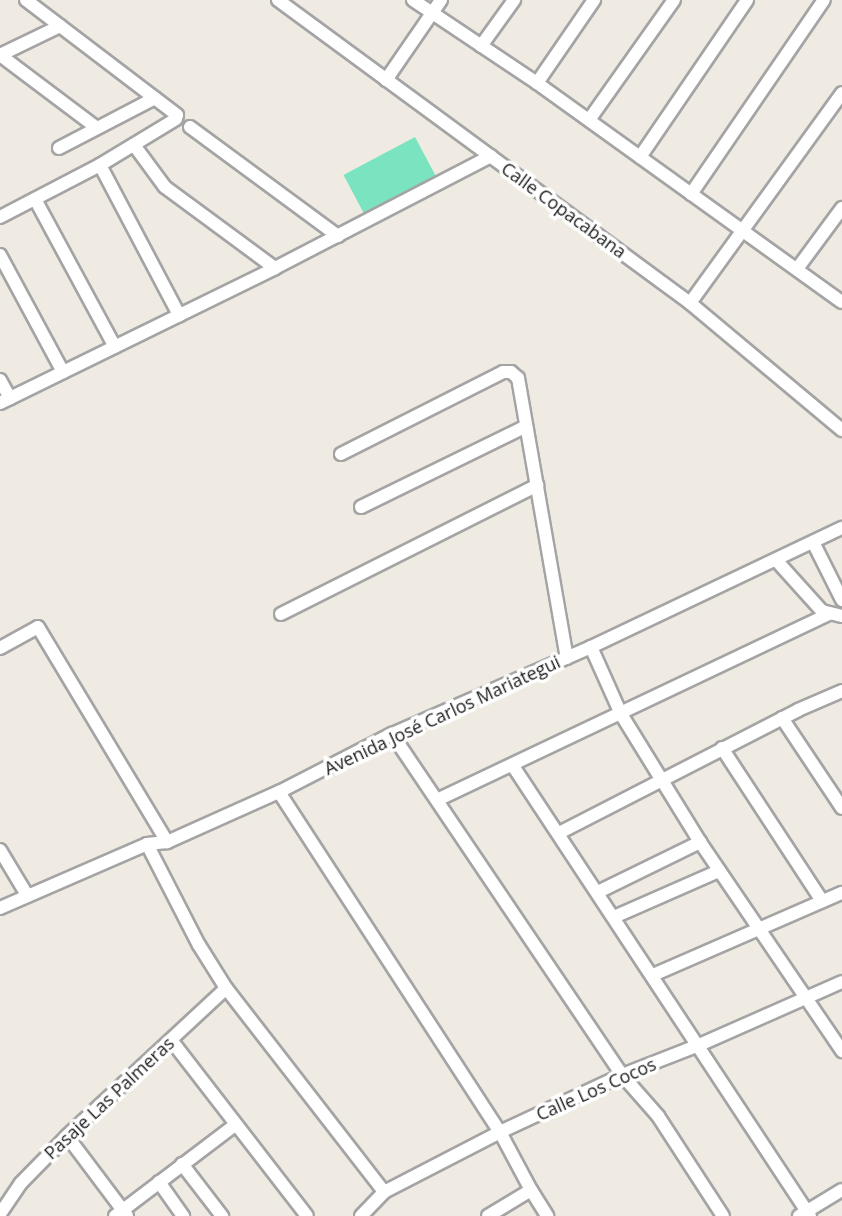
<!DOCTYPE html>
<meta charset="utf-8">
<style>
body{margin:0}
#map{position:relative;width:842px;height:1216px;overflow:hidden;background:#efebe2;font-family:"Open Sans",sans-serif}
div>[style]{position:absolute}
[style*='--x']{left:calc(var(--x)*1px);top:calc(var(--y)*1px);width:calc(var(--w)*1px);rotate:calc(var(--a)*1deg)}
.pitch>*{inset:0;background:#7ae4c1;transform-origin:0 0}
.roads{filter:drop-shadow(2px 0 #a4a4a4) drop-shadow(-2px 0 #a4a4a4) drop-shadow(0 2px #a4a4a4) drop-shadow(0 -2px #a4a4a4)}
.minor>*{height:12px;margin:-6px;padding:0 6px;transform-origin:6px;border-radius:6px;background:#fff}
span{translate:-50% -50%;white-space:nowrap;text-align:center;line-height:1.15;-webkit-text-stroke:7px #fff;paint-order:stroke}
.street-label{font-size:18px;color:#1d1d1d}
</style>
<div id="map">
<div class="pitch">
<i style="left:415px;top:137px;width:49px;height:81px;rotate:62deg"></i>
</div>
<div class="roads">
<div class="minor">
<i style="--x:26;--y:0;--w:190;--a:37.3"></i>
<i style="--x:278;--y:0;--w:511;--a:36.33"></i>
<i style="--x:690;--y:303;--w:198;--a:39.9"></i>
<i style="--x:413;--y:0;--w:149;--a:33.8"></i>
<i style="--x:537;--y:83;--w:375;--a:35.7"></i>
<i style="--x:481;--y:46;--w:57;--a:-54.3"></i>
<i style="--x:0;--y:55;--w:121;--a:37"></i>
<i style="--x:0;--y:55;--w:67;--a:-25.8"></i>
<i style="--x:386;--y:80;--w:97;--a:-55.5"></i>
<i style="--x:537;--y:83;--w:101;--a:-55.5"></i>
<i style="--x:589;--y:120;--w:147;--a:-54.7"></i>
<i style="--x:190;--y:127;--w:184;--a:36.4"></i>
<i style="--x:134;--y:145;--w:52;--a:53.6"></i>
<i style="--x:165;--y:187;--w:137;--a:36.4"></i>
<i style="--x:59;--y:148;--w:108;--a:-27.5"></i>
<i style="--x:640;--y:157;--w:190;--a:-55.7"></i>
<i style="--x:100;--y:165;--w:170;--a:62.2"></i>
<i style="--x:691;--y:194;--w:235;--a:-55.6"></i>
<i style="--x:35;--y:199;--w:168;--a:61.6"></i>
<i style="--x:0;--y:217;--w:113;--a:-27.5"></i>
<i style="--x:100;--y:165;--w:89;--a:-31.2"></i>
<i style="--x:0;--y:255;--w:133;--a:61.7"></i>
<i style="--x:797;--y:269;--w:76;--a:-53.6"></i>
<i style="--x:690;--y:303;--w:259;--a:-54.1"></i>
<i style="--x:0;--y:380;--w:21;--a:61"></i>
<i style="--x:0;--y:403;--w:306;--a:-26.1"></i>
<i style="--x:275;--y:268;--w:243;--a:-27.4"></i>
<i style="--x:341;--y:454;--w:182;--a:-26.8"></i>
<i style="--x:503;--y:372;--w:8;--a:0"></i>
<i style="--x:511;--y:372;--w:9;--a:41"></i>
<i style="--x:518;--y:378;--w:284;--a:80.1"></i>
<i style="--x:361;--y:507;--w:184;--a:-26.1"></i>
<i style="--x:813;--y:542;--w:65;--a:63.4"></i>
<i style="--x:776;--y:560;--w:69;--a:48"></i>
<i style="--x:822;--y:611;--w:21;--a:14"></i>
<i style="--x:281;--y:614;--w:287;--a:-26.7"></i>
<i style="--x:591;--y:647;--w:73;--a:65.9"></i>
<i style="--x:621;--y:714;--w:150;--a:58.3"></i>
<i style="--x:700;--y:842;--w:253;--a:55.8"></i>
<i style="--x:0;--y:648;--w:43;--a:-28.9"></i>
<i style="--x:38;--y:627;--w:251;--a:59"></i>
<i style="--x:782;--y:718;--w:108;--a:56.3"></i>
<i style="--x:392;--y:734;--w:411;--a:56"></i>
<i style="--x:622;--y:1075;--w:55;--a:48.7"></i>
<i style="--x:658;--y:1116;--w:119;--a:57"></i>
<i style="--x:722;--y:748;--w:183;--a:56.8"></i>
<i style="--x:513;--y:766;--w:539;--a:56.58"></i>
<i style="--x:279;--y:792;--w:406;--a:57"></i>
<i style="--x:500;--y:1132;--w:66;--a:61.9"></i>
<i style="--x:437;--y:800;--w:434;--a:-25.4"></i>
<i style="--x:559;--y:833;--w:269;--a:-27.2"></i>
<i style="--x:798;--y:710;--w:48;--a:-23.4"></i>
<i style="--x:147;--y:844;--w:114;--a:62.8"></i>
<i style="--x:199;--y:945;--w:51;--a:57.9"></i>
<i style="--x:226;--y:988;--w:258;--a:52.2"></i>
<i style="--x:0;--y:850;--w:52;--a:59"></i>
<i style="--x:598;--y:892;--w:114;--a:-26.1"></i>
<i style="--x:0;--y:908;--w:160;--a:-23.5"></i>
<i style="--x:147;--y:844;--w:20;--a:-6"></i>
<i style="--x:167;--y:842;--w:123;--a:-24.1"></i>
<i style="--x:279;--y:792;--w:127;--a:-27.2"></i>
<i style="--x:392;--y:734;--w:217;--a:-23.6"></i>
<i style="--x:591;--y:647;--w:278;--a:-25.4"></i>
<i style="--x:614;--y:917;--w:115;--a:-23.7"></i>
<i style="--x:653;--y:975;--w:206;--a:-23.5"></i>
<i style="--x:171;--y:1040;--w:222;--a:52.3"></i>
<i style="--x:67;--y:1136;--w:100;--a:53.1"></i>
<i style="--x:182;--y:1164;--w:66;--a:52.4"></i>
<i style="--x:159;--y:1182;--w:42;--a:54.8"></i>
<i style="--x:0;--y:1214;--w:37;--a:-56"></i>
<i style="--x:21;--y:1183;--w:66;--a:-45.6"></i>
<i style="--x:67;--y:1136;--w:217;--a:-42.9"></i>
<i style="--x:115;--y:1216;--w:151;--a:-37.2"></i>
<i style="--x:361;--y:1216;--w:33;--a:-46"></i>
<i style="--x:384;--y:1192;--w:131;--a:-27.3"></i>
<i style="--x:500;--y:1132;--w:135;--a:-25"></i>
<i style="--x:622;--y:1075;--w:83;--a:-21.3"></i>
<i style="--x:699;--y:1045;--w:156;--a:-23.8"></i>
<i style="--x:488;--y:1216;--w:50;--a:-31.2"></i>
<i style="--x:531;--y:1190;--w:31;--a:58"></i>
<i style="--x:799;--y:1216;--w:50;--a:-31.2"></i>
</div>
</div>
<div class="street-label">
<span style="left:564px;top:210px;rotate:36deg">Calle Copacabana</span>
<span style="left:442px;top:715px;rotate:-25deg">Avenida José Carlos Mariategui</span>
<span style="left:596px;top:1089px;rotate:-24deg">Calle Los Cocos</span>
<span style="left:109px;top:1098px;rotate:-43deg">Pasaje Las Palmeras</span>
</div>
</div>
